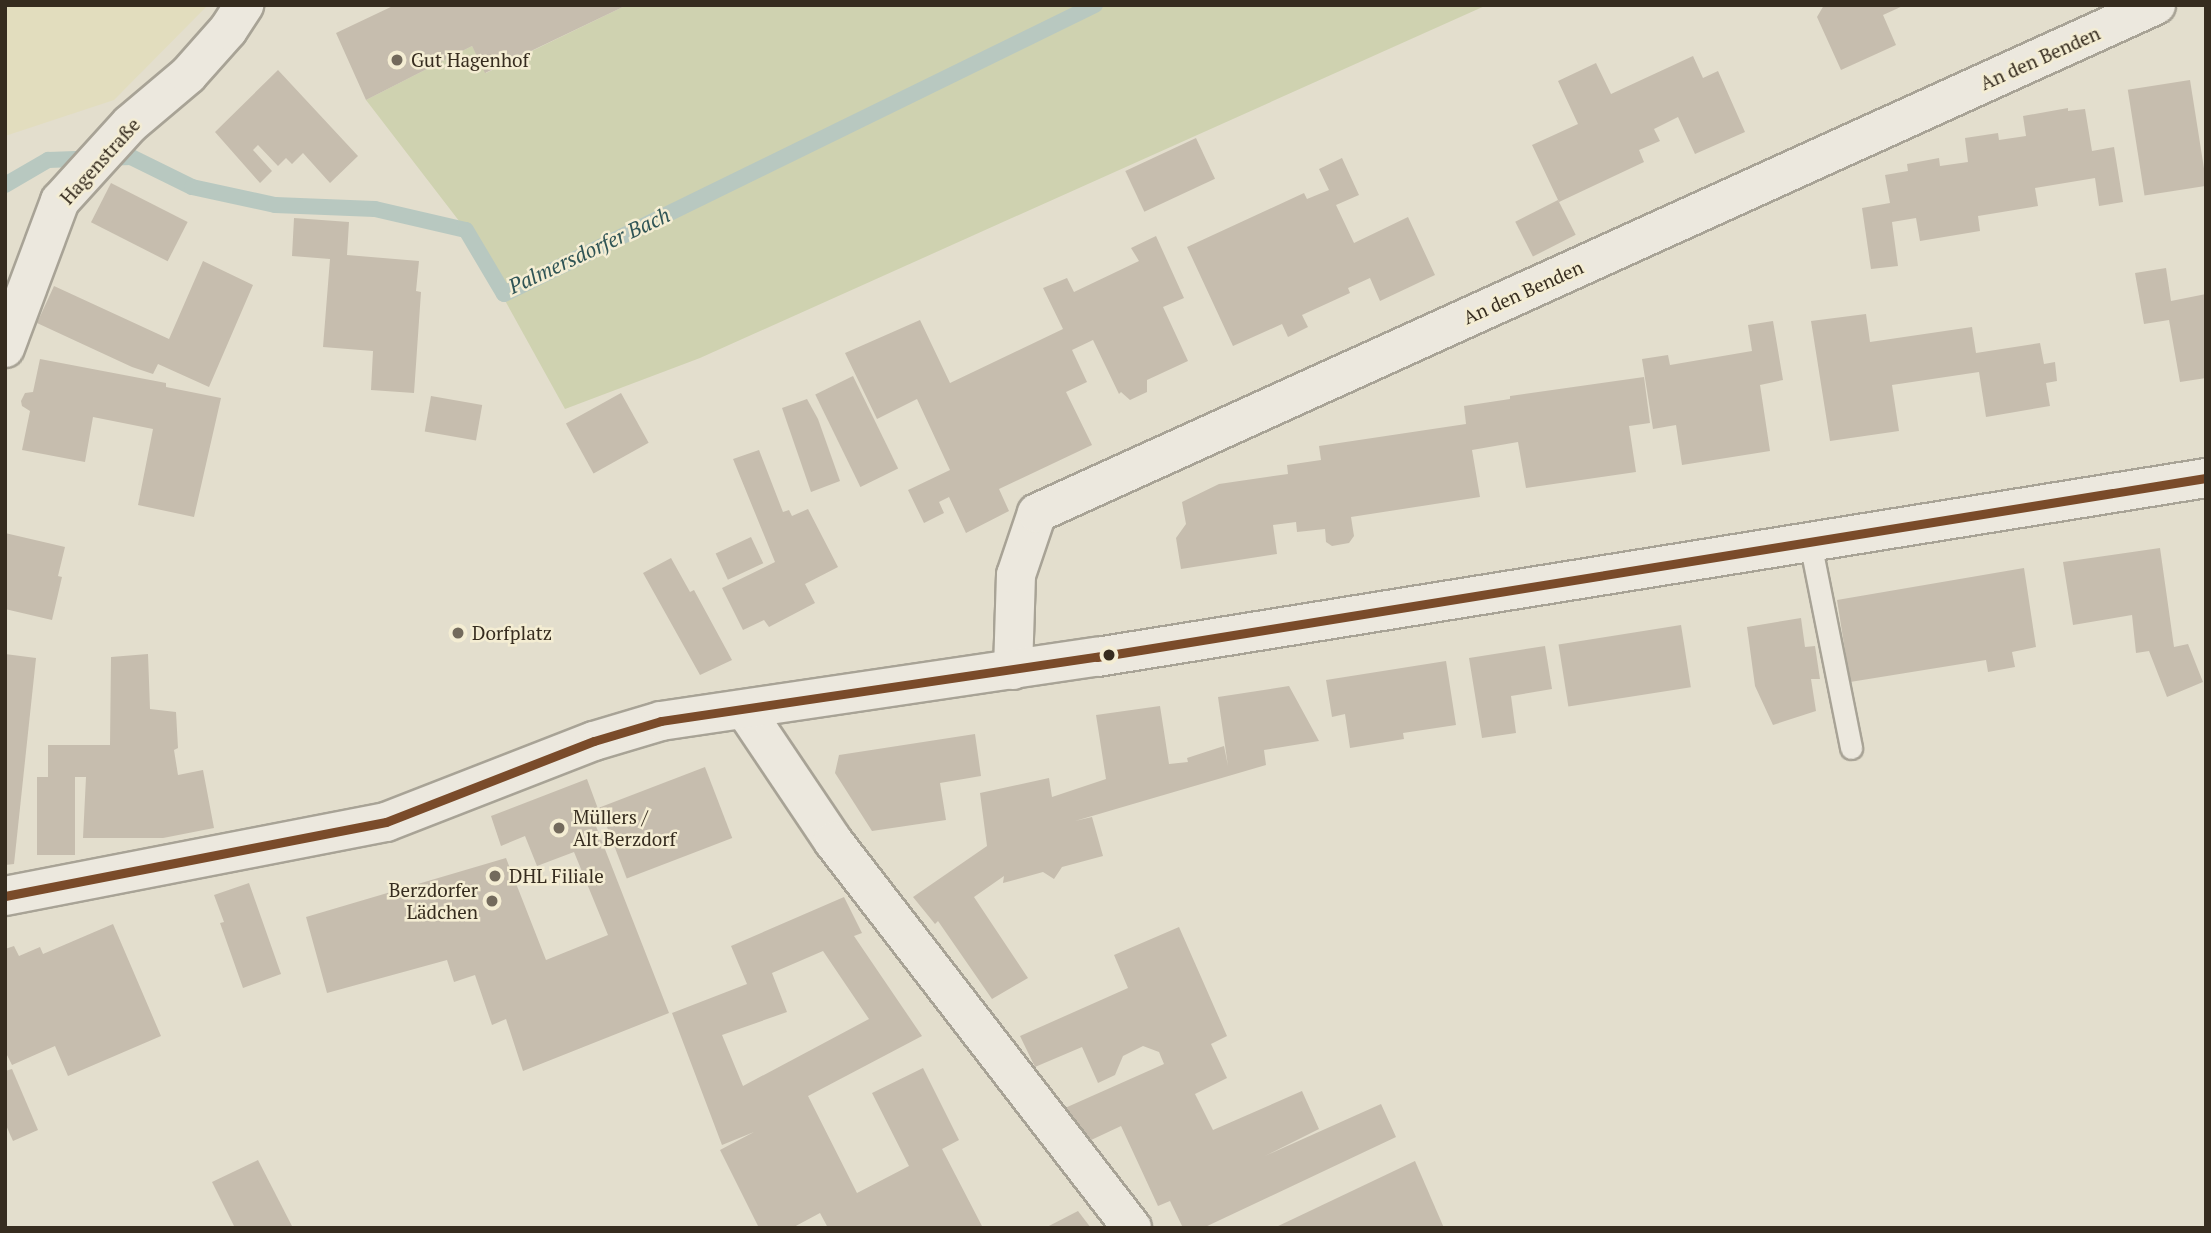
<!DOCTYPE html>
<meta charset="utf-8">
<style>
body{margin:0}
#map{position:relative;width:2211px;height:1233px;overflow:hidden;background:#e3decd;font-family:"PT Serif",serif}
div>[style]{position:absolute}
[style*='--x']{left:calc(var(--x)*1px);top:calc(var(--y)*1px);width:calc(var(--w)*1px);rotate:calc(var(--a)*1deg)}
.farmland>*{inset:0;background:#e2ddbe}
.green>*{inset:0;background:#cfd2b0}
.stream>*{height:16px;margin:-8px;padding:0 8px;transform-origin:8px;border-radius:8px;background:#b8c8c0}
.building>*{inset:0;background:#c6bdae;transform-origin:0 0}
.roads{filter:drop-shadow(2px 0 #a8a396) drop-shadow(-2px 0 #a8a396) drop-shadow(0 2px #a8a396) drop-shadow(0 -2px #a8a396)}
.lane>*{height:21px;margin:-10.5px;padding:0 10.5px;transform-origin:10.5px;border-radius:10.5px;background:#ece8de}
.street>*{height:38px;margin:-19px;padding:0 19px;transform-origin:19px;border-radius:19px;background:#ece8de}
.bus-1>*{height:9px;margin:-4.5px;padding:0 4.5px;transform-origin:4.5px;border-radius:4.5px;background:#7a4b2a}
.dots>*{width:19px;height:19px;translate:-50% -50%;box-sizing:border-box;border:4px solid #f4edd3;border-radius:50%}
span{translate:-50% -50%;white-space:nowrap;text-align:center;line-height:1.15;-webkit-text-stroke:5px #f4edd3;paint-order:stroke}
.street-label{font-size:19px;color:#362c1f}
.poi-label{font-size:19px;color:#362c1f}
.left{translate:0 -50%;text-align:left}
.right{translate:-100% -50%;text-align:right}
.water-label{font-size:21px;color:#2f5455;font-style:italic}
.frame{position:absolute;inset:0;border:7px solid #362c1f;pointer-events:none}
</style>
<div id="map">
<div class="farmland">
<i style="clip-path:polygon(5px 5px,208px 5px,114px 100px,5px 136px)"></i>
</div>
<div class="green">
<i style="clip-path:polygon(627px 5px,1487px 5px,700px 358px,565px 409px,466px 230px,366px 100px,472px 46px,486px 73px)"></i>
</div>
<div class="stream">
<i style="--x:5;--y:185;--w:50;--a:-30.2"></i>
<i style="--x:48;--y:160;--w:83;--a:-2.1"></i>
<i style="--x:131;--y:157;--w:68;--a:26.2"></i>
<i style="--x:192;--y:187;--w:85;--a:12.2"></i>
<i style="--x:275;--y:205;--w:100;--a:2.3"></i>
<i style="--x:375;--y:209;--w:93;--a:13"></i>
<i style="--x:466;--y:230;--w:74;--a:59.3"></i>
<i style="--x:504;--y:294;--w:658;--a:-26.06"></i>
</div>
<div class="building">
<i style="clip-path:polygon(395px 5px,627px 5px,485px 73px,472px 46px,366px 100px,336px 33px)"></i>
<i style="clip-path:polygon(1824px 5px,1905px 5px,1883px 15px,1896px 45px,1841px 70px,1817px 17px)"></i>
<i style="clip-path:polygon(1693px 56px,1703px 78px,1718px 71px,1745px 132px,1695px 154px,1678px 117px,1654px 129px,1660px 141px,1639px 150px,1644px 162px,1559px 202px,1532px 145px,1578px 124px,1558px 81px,1596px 63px,1611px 94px)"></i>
<i style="clip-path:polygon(278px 70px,358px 156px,330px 183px,303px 153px,292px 164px,286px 158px,278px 166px,258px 145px,253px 150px,272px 171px,260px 183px,215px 132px)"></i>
<i style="left:2190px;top:80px;width:107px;height:63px;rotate:81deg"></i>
<i style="clip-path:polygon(2068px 108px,2068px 111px,2085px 109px,2092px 151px,2114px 147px,2123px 202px,2099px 206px,2095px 178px,2035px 188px,2038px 206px,1978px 216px,1980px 231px,1920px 241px,1916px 218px,1892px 222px,1898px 266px,1871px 269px,1862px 208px,1890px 203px,1885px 175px,1908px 171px,1907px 164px,1939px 158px,1940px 166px,1968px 162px,1965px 138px,1998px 133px,1999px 140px,2026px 136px,2023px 116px)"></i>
<i style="left:1196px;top:138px;width:45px;height:78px;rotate:65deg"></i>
<i style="clip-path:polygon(1342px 158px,1359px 195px,1336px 205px,1354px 243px,1408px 217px,1435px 275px,1380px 301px,1370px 278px,1348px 288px,1350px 293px,1302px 315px,1308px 327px,1288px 337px,1282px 324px,1233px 346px,1187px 247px,1304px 193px,1307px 199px,1329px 190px,1319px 169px)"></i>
<i style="left:111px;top:183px;width:86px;height:44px;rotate:27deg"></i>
<i style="left:1558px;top:200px;width:39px;height:48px;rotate:63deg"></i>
<i style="clip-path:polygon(294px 218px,349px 222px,347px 255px,419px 261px,416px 291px,421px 292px,414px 393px,371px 390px,373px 351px,323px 347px,330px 259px,292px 256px)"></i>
<i style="clip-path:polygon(1156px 236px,1184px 298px,1163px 307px,1188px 361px,1147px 380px,1147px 392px,1130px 400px,1121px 392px,1119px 394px,1093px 340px,1072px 350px,1087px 382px,1066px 392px,1092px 445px,999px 489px,1009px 511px,966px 533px,949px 497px,939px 502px,944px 513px,924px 523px,908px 490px,950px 470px,917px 399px,877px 419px,845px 353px,920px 320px,950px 383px,1063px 329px,1043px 288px,1067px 278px,1074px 292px,1139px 261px,1131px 248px)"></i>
<i style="clip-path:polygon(203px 261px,253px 285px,209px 387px,158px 364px,153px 374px,132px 367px,37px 323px,54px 286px,169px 339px)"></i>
<i style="clip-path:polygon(2166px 268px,2171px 301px,2206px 294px,2206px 378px,2180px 382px,2169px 320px,2144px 324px,2135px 273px)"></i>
<i style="clip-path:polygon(1866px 314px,1870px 342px,1972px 327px,1976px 353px,2040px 343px,2044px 364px,2055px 362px,2057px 381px,2046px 383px,2050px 406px,1986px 417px,1979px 372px,1892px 385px,1899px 431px,1830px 441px,1811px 321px)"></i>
<i style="clip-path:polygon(1773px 321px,1783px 380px,1760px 385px,1770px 451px,1682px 465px,1676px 425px,1653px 429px,1642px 359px,1668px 355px,1670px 365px,1752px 351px,1748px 325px)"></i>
<i style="clip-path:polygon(40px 359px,166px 383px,166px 387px,221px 398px,194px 517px,138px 505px,153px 429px,93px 417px,85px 462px,22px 450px,30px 411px,22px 406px,21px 401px,25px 393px,33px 392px)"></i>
<i style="left:853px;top:376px;width:103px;height:42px;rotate:64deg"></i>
<i style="clip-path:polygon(1644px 377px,1650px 423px,1629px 426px,1636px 472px,1526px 488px,1518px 442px,1472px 450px,1480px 497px,1351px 517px,1354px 536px,1349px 543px,1332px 546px,1326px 542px,1325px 529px,1297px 532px,1296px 522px,1273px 525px,1277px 554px,1181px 569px,1176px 538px,1186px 524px,1182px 502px,1219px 484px,1288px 474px,1287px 465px,1321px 460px,1319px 446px,1466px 424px,1464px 406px,1510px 399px,1510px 396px)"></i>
<i style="left:621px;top:393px;width:57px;height:63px;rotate:61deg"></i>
<i style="left:431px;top:396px;width:52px;height:36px;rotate:10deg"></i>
<i style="clip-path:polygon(807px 399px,818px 419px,840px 481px,811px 492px,782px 408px)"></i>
<i style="clip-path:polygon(759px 450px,783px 512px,789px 510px,792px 516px,808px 509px,838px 567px,805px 584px,815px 603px,769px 627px,764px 620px,743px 630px,722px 588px,775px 562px,733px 459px)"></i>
<i style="clip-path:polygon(5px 533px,65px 547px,58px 576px,62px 577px,52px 620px,5px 609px)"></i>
<i style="left:751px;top:537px;width:29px;height:39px;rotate:65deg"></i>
<i style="clip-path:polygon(2160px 548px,2174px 647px,2188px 644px,2203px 682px,2167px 697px,2149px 651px,2136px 653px,2132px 615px,2073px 625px,2063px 562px)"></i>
<i style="clip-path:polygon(671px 558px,690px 592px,694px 590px,732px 660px,700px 675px,643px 573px)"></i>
<i style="clip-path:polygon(2024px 568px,2036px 647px,2012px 652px,2015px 667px,1988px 672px,1986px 660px,1850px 682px,1837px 600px)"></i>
<i style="clip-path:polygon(1801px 618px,1805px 647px,1815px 646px,1820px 679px,1811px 679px,1816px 711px,1773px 725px,1755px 686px,1747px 627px)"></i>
<i style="left:1681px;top:625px;width:63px;height:124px;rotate:81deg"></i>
<i style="clip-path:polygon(1545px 646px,1552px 689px,1511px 696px,1516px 733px,1482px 738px,1469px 658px)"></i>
<i style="clip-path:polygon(5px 654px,36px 658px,14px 864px,5px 865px)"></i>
<i style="clip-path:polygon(148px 654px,150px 709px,176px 712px,178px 748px,174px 750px,178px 775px,203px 770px,214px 828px,163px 838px,83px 838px,86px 777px,75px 777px,75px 855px,37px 855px,37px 777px,48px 777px,48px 745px,110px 745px,111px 657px)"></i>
<i style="clip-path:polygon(1446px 661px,1456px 725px,1403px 733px,1404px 739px,1350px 748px,1345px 714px,1332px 717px,1326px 680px)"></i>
<i style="clip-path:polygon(1289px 686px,1319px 741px,1264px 750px,1266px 765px,1075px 821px,1092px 817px,1103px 856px,1062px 867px,1054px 879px,1043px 872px,1003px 883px,1004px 876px,974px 897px,1028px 978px,992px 999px,938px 921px,935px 924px,913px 897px,987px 846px,980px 793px,1049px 778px,1052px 797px,1106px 779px,1096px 715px,1160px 706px,1169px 764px,1188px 762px,1187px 758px,1224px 746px,1228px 766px,1218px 697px)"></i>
<i style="clip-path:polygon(975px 734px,981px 776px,940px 783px,946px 820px,872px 831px,835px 773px,839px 755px)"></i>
<i style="left:705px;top:767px;width:76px;height:113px;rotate:69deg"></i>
<i style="clip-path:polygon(587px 779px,601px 817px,594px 821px,669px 1013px,523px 1071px,506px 1019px,492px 1025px,475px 975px,454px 982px,447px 960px,327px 993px,306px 917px,506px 858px,546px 960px,608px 935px,574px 852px,537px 866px,525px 836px,501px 846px,491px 816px)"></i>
<i style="clip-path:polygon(249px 883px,281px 974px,243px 988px,220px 923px,224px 922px,214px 895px)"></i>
<i style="clip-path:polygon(evenodd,844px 897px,862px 933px,854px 936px,922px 1036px,808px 1096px,857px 1193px,909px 1166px,872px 1093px,923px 1068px,959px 1140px,942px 1149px,983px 1228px,828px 1228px,820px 1213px,792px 1228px,759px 1228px,720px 1150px,754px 1132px,722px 1145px,672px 1013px,747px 984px,731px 946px,844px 897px,823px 951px,869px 1019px,743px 1086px,722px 1035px,787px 1012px,772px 973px,823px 951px)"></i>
<i style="clip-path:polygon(113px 924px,161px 1036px,68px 1076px,55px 1046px,12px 1065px,5px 1051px,5px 949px,14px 946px,19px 956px,40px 947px,43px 954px)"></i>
<i style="clip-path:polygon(1179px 927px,1227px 1036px,1211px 1044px,1227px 1078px,1195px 1094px,1213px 1130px,1302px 1091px,1319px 1129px,1265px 1156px,1381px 1104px,1396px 1137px,1203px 1228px,1183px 1228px,1170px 1201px,1158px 1206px,1121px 1126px,1089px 1141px,1065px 1108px,1164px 1064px,1159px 1052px,1143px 1046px,1123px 1056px,1115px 1075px,1098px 1083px,1082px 1047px,1035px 1067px,1020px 1036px,1128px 988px,1114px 955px)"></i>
<i style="clip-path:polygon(12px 1069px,38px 1130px,13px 1141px,5px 1123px,5px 1071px)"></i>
<i style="clip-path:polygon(258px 1160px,293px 1228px,235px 1228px,212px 1182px)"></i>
<i style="clip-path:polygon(1415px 1161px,1444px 1228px,1274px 1228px)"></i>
<i style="clip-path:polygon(1078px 1211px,1091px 1228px,1045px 1228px)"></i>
</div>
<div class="roads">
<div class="lane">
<i style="--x:1810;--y:542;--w:210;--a:78.7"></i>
</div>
<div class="street">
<i style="--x:5;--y:348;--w:157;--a:-69.5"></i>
<i style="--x:60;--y:201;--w:104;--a:-47.7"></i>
<i style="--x:130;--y:124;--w:76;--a:-40.2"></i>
<i style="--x:188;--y:75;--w:60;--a:-48.4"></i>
<i style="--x:228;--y:30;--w:30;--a:-57"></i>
<i style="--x:1013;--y:670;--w:95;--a:-88.2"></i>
<i style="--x:1016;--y:575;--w:65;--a:-71.3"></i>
<i style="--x:1037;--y:513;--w:1229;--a:-24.42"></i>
<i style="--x:745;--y:710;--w:158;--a:56.1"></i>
<i style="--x:833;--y:841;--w:489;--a:52.3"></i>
<i style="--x:5;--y:896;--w:388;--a:-11"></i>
<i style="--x:386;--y:822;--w:223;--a:-21.3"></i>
<i style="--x:594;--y:741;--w:70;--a:-16.6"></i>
<i style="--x:661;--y:721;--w:441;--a:-8.4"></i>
<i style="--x:1097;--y:657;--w:1123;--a:-9.17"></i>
</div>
</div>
<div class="bus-1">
<i style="--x:5;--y:896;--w:388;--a:-11"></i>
<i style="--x:386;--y:822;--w:223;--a:-21.3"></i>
<i style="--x:594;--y:741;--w:70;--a:-16.6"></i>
<i style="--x:661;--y:721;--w:441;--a:-8.4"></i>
<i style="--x:1097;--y:657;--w:1123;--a:-9.17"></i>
</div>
<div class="dots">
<i style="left:397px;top:60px;background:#736a5c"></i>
<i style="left:458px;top:633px;background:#736a5c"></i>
<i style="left:1109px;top:655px;background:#362c1f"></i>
<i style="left:559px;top:828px;background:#736a5c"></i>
<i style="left:495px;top:876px;background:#736a5c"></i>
<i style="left:492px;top:901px;background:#736a5c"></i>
</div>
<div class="street-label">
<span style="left:2040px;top:58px;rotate:-24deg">An den Benden</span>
<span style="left:100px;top:161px;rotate:-48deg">Hagenstraße</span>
<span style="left:1523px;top:292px;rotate:-24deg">An den Benden</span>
</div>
<div class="poi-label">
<span class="left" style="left:411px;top:60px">Gut Hagenhof</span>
<span class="left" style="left:472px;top:633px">Dorfplatz</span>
<span class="left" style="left:573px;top:828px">Müllers /<br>Alt Berzdorf</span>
<span class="left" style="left:509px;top:876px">DHL Filiale</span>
<span class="right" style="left:478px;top:901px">Berzdorfer<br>Lädchen</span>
</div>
<div class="water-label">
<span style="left:589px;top:250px;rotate:-25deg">Palmersdorfer Bach</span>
</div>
<div class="frame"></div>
</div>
